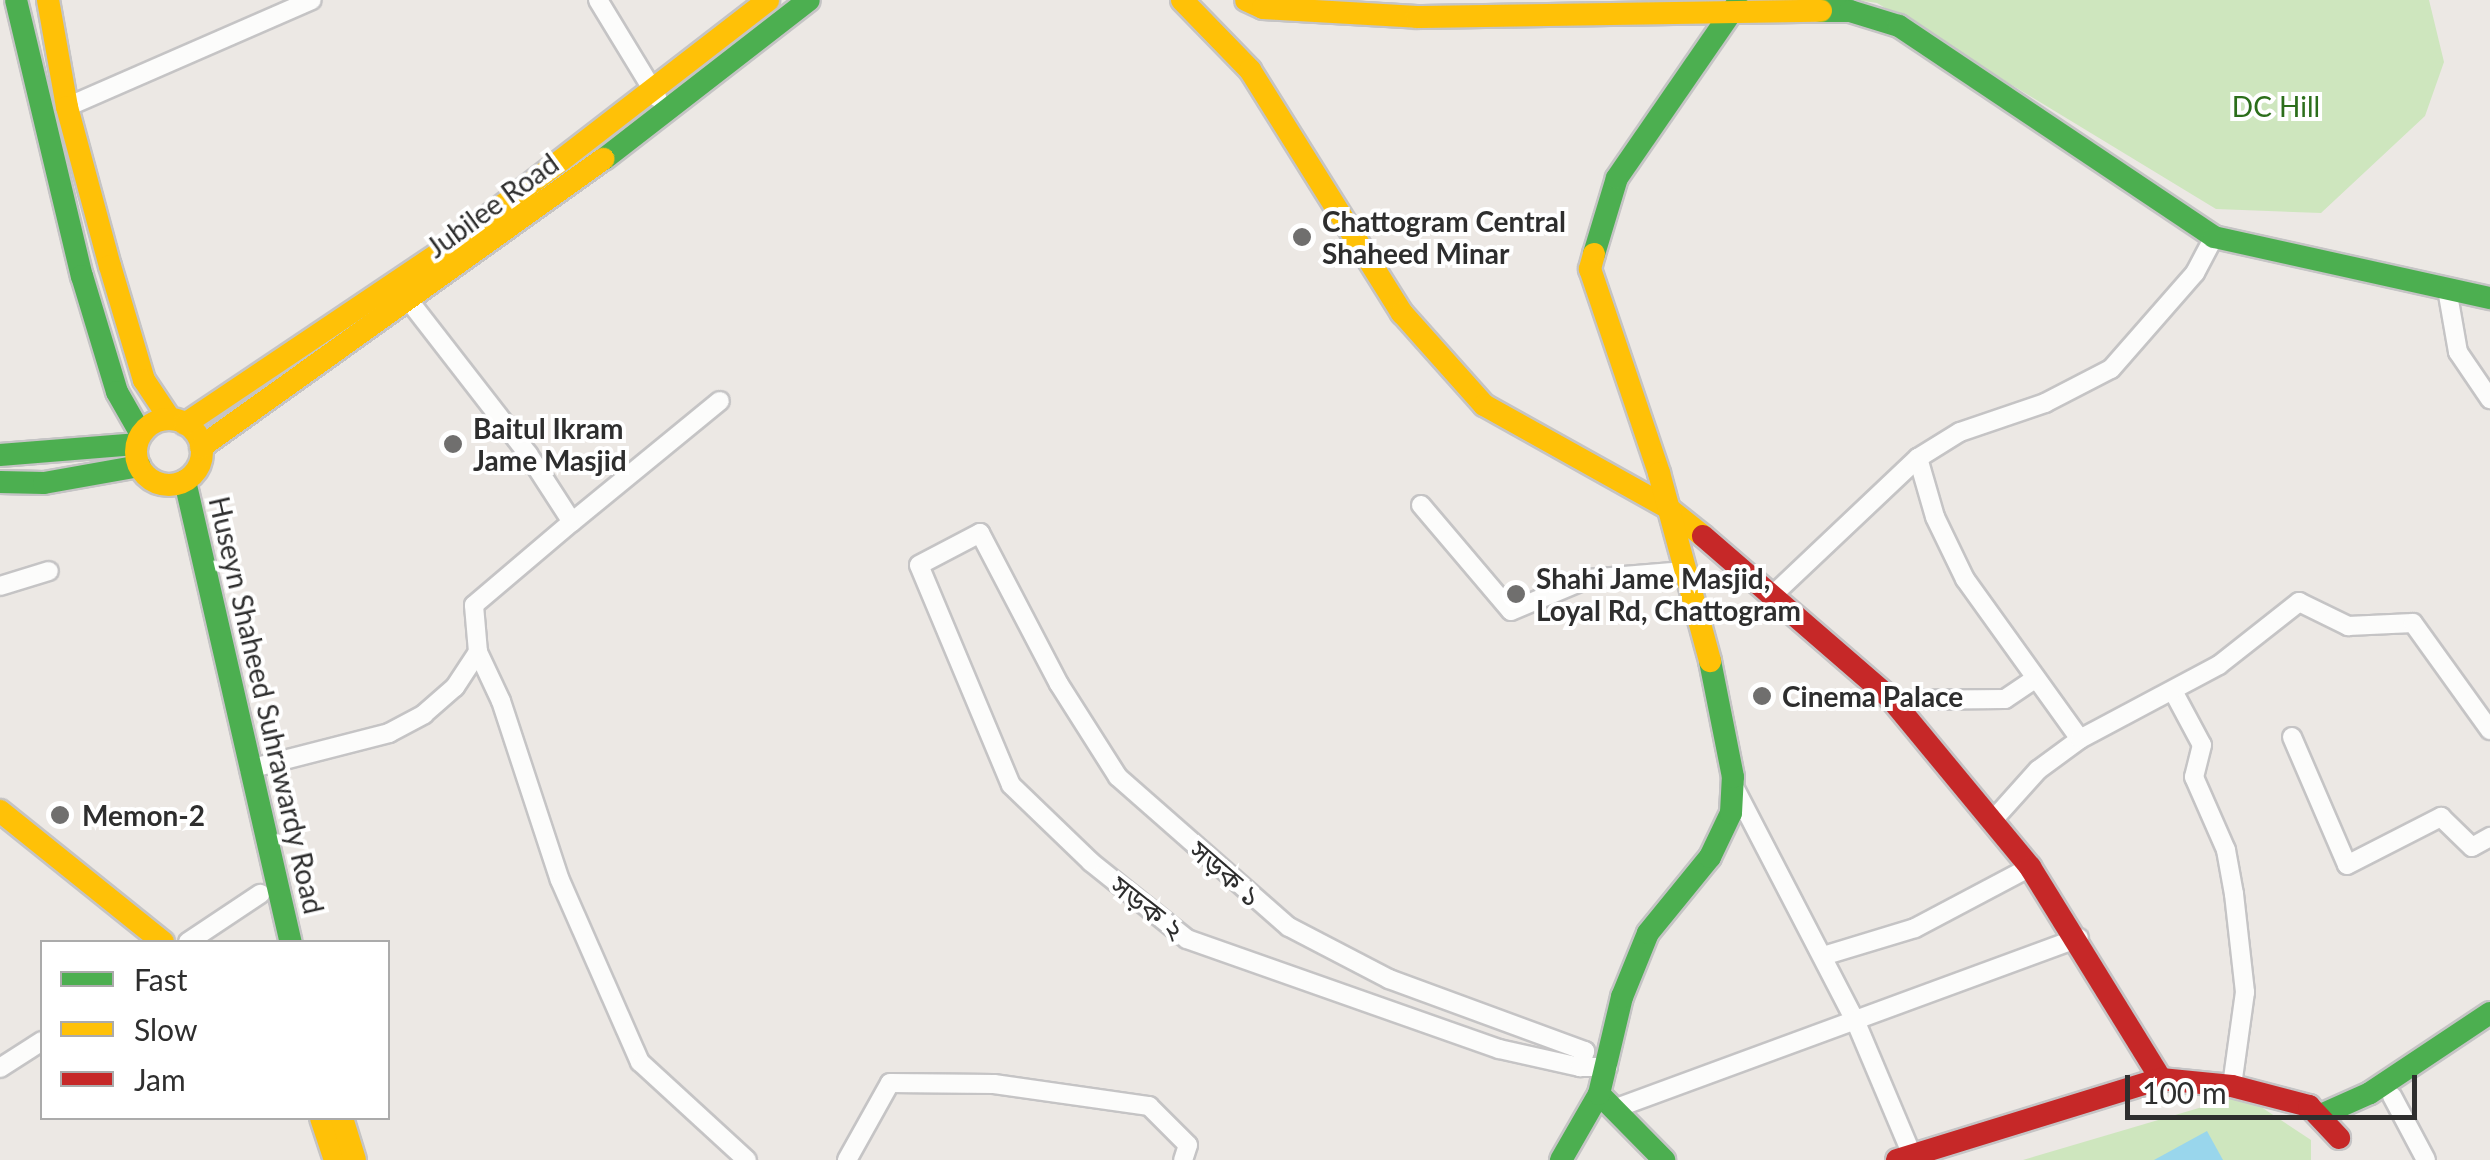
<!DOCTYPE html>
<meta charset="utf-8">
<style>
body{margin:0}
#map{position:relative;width:2490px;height:1160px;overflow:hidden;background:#ece8e4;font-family:Lato,"Noto Sans Bengali",sans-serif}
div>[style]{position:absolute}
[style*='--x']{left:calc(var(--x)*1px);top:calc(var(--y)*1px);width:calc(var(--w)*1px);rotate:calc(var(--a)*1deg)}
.green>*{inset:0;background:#cee6be}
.water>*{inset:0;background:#99d6ec}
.roads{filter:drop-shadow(2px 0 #c5c4c5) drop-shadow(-2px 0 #c5c4c5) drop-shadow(0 2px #c5c4c5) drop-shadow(0 -2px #c5c4c5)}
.street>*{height:18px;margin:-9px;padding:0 9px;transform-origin:9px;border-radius:9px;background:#fcfcfb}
.fast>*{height:22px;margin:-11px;padding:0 11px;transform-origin:11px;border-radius:11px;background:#4caf50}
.slow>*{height:22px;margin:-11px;padding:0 11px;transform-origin:11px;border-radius:11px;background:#ffc107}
.slow>.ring{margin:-11px;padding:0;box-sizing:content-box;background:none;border:22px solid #ffc107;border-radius:50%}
.jam>*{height:22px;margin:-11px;padding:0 11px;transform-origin:11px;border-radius:11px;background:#c62828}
.dots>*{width:28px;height:28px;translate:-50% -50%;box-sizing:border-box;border:5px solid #fff;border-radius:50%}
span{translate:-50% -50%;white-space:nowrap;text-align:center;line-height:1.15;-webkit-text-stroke:8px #fff;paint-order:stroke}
.park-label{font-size:28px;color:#2c6e1b}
.street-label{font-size:28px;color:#2e2e2e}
.poi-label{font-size:28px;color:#2e2e2e;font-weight:700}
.left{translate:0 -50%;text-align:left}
.legend{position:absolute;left:40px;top:940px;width:350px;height:180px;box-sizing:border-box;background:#fff;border:2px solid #ababab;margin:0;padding:12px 18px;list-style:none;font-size:30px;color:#2e2e2e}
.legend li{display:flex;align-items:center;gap:20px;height:50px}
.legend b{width:50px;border:2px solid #ababab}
.scale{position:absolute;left:2125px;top:1075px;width:292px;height:45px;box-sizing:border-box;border:5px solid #2e2e2e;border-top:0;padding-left:12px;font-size:30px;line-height:35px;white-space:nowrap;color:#2e2e2e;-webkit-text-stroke:8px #fff;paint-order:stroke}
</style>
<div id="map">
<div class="green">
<i style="clip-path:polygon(1857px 0,2429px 0,2444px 62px,2425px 116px,2321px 213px,2216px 209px,1877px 3px)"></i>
<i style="clip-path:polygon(2243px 1095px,2311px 1140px,2311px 1160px,2023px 1160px)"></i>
</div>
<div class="water">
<i style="clip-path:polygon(2207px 1131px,2223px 1160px,2154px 1160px)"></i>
</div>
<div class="roads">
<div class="street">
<i style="--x:598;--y:0;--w:114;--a:58.7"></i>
<i style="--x:67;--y:107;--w:267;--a:-23.6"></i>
<i style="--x:2447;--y:289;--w:64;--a:80.1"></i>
<i style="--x:2458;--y:352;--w:57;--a:55.8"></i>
<i style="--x:1918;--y:458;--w:61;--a:73.9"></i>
<i style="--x:1935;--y:517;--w:69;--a:64.2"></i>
<i style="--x:1965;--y:579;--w:197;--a:54.3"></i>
<i style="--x:1421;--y:505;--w:139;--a:49.7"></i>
<i style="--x:1511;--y:611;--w:82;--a:-22.8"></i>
<i style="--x:1587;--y:579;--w:98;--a:-4.7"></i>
<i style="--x:572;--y:522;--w:191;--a:-39.3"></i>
<i style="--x:0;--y:586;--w:51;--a:-17"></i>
<i style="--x:1775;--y:593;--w:197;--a:-43.4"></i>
<i style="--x:1918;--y:458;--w:49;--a:-31.8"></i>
<i style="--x:1960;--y:432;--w:90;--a:-18.8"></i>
<i style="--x:2045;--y:403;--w:74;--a:-27.3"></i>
<i style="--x:2111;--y:369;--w:128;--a:-48.8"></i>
<i style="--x:2195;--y:273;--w:41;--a:-62.2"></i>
<i style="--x:478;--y:652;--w:54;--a:64.9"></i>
<i style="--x:501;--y:701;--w:188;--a:71.8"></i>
<i style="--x:560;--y:880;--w:199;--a:66.3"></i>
<i style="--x:640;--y:1062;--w:145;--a:42.5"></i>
<i style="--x:2173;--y:691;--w:61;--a:61.8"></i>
<i style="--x:2202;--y:745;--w:33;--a:104"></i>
<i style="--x:2194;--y:777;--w:80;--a:66.3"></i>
<i style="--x:2226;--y:850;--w:45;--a:79.7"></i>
<i style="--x:2234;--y:894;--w:99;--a:83.6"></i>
<i style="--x:2245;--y:992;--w:95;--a:97.9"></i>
<i style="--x:1892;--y:700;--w:113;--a:-0.5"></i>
<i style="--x:2005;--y:699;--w:34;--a:-34"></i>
<i style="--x:2292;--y:737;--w:139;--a:66.7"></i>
<i style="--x:2347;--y:865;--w:106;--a:-27.1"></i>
<i style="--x:2441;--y:817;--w:43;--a:44.1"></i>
<i style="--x:2472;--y:847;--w:21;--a:-29"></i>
<i style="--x:249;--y:769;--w:145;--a:-14.4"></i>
<i style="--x:389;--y:733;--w:40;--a:-28"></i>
<i style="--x:424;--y:714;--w:41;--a:-41.1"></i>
<i style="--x:455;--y:687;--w:42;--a:-56.7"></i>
<i style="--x:478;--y:652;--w:47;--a:-94.9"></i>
<i style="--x:474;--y:605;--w:128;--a:-40.3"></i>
<i style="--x:572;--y:522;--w:81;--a:-122.9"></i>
<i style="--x:528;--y:454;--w:192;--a:-127.8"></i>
<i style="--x:1734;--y:787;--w:263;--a:62.6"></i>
<i style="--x:1855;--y:1020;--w:147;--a:67.1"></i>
<i style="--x:1994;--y:819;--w:66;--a:-48.1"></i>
<i style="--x:2038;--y:770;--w:52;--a:-36.4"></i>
<i style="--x:2080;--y:739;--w:157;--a:-28"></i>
<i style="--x:2219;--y:665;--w:102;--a:-38.2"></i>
<i style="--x:2299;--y:602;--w:55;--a:26.1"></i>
<i style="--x:2348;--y:626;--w:65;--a:-2.6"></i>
<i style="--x:2413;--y:623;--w:132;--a:54.3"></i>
<i style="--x:188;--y:942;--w:87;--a:-33.7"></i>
<i style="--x:1823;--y:956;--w:96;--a:-16.9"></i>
<i style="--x:1915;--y:928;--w:130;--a:-27.9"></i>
<i style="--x:1580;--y:1067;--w:83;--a:-167.5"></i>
<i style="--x:1499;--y:1049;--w:331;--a:-160.6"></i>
<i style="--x:1187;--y:939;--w:123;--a:-141.3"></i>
<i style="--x:1091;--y:862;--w:111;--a:-136.1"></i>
<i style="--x:1011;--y:785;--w:238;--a:-112.7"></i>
<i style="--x:919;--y:565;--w:69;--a:-27.7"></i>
<i style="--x:980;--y:533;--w:170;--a:62.4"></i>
<i style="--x:1059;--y:684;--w:110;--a:57.6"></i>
<i style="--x:1118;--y:777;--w:227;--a:41.3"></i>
<i style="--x:1289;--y:927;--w:113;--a:27.5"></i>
<i style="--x:1389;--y:979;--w:209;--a:20.2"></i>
<i style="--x:1585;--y:1051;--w:17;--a:107"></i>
<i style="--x:1580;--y:1067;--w:28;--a:0"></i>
<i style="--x:0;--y:1068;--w:50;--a:-32.7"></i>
<i style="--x:2392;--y:1096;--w:72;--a:62"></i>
<i style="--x:1619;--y:1107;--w:490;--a:-20.2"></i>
<i style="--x:847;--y:1160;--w:88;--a:-60.8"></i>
<i style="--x:890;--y:1083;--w:104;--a:0.6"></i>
<i style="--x:994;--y:1084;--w:157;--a:8.1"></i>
<i style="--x:1149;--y:1106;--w:55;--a:45"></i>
<i style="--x:1188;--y:1145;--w:16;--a:108"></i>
</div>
<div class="fast">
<i style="--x:16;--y:0;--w:284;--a:76.6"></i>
<i style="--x:82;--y:276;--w:121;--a:73.2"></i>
<i style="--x:117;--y:392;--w:48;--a:60.3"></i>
<i style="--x:1821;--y:11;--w:29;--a:0"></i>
<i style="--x:1850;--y:11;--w:51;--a:17"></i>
<i style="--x:1899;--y:26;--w:379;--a:33.8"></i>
<i style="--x:2214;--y:237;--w:283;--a:12.5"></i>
<i style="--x:604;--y:159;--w:259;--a:-37.8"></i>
<i style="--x:1594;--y:254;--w:79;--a:-73.2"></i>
<i style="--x:1617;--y:178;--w:211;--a:-55.4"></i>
<i style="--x:0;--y:455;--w:136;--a:-4.6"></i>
<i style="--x:185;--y:481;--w:473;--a:77.1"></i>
<i style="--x:0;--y:482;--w:44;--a:1.3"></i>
<i style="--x:44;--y:483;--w:97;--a:-10.1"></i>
<i style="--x:1599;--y:1094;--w:93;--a:45.4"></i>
<i style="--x:2323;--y:1114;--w:51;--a:-24.1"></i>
<i style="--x:2370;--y:1093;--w:144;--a:-33.7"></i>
<i style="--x:1561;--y:1160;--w:76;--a:-60.1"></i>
<i style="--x:1599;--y:1094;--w:100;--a:-76.7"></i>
<i style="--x:1622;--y:997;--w:69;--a:-67.9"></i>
<i style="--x:1648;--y:933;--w:98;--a:-50.8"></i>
<i style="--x:1710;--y:857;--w:49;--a:-64.5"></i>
<i style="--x:1731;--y:813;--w:36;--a:-87"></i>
<i style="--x:1733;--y:777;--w:118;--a:-101.2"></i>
</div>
<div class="slow">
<i style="--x:48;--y:0;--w:109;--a:79.9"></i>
<i style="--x:67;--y:107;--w:165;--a:74.9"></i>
<i style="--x:110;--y:266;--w:119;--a:73.4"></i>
<i style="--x:144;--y:380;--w:47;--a:56.3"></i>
<i style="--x:1182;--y:0;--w:98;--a:45.8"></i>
<i style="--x:1250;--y:70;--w:287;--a:58"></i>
<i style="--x:1402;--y:313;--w:123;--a:48.3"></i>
<i style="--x:1484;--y:405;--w:211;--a:29.2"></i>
<i style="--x:1668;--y:508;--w:45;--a:38.7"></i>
<i style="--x:1246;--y:0;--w:19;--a:25"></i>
<i style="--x:1263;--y:8;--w:154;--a:3.3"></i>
<i style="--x:1417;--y:17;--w:404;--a:-0.9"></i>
<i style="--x:1594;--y:254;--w:16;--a:105"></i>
<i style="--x:1590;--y:269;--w:215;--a:71.3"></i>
<i style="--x:1659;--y:473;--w:195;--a:74.8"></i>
<i class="ring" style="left:136px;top:419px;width:44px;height:44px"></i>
<i style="--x:185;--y:424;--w:324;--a:-33.9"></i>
<i style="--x:454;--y:243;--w:397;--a:-37.7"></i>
<i style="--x:201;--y:447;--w:495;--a:-35.6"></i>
<i style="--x:0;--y:811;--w:209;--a:38.8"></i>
<i style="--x:321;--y:1118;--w:44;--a:71.6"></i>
<i style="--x:342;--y:1118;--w:44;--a:72.8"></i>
</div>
<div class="jam">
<i style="--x:1703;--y:536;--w:250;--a:40.9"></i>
<i style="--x:1892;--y:700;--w:217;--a:50.4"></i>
<i style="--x:2030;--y:867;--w:249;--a:58.3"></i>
<i style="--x:1897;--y:1160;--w:276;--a:-17.1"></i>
<i style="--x:2161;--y:1079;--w:71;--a:5.6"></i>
<i style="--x:2232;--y:1086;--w:80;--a:14.6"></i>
<i style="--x:2309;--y:1106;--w:44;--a:46.8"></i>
</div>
</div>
<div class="dots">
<i style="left:1302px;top:237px;background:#706f6e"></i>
<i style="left:453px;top:444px;background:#706f6e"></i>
<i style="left:1516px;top:594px;background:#706f6e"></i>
<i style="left:1762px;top:696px;background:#706f6e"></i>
<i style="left:60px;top:815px;background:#706f6e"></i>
</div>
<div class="park-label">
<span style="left:2276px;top:106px">DC Hill</span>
</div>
<div class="street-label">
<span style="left:492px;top:205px;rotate:-36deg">Jubilee Road</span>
<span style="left:267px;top:705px;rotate:77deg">Huseyn Shaheed Suhrawardy Road</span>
<span style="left:1226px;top:873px;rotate:41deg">সড়ক ১</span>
<span style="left:1148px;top:907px;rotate:38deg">সড়ক ২</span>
</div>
<div class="poi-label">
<span class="left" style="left:1322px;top:237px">Chattogram Central<br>Shaheed Minar</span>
<span class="left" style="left:473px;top:444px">Baitul Ikram<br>Jame Masjid</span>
<span class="left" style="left:1536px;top:594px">Shahi Jame Masjid,<br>Loyal Rd, Chattogram</span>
<span class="left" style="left:1782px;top:696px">Cinema Palace</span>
<span class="left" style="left:82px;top:815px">Memon-2</span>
</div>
<ul class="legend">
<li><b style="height:12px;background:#4caf50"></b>Fast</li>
<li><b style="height:12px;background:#ffc107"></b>Slow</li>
<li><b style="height:12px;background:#c62828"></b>Jam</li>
</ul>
<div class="scale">100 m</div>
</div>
